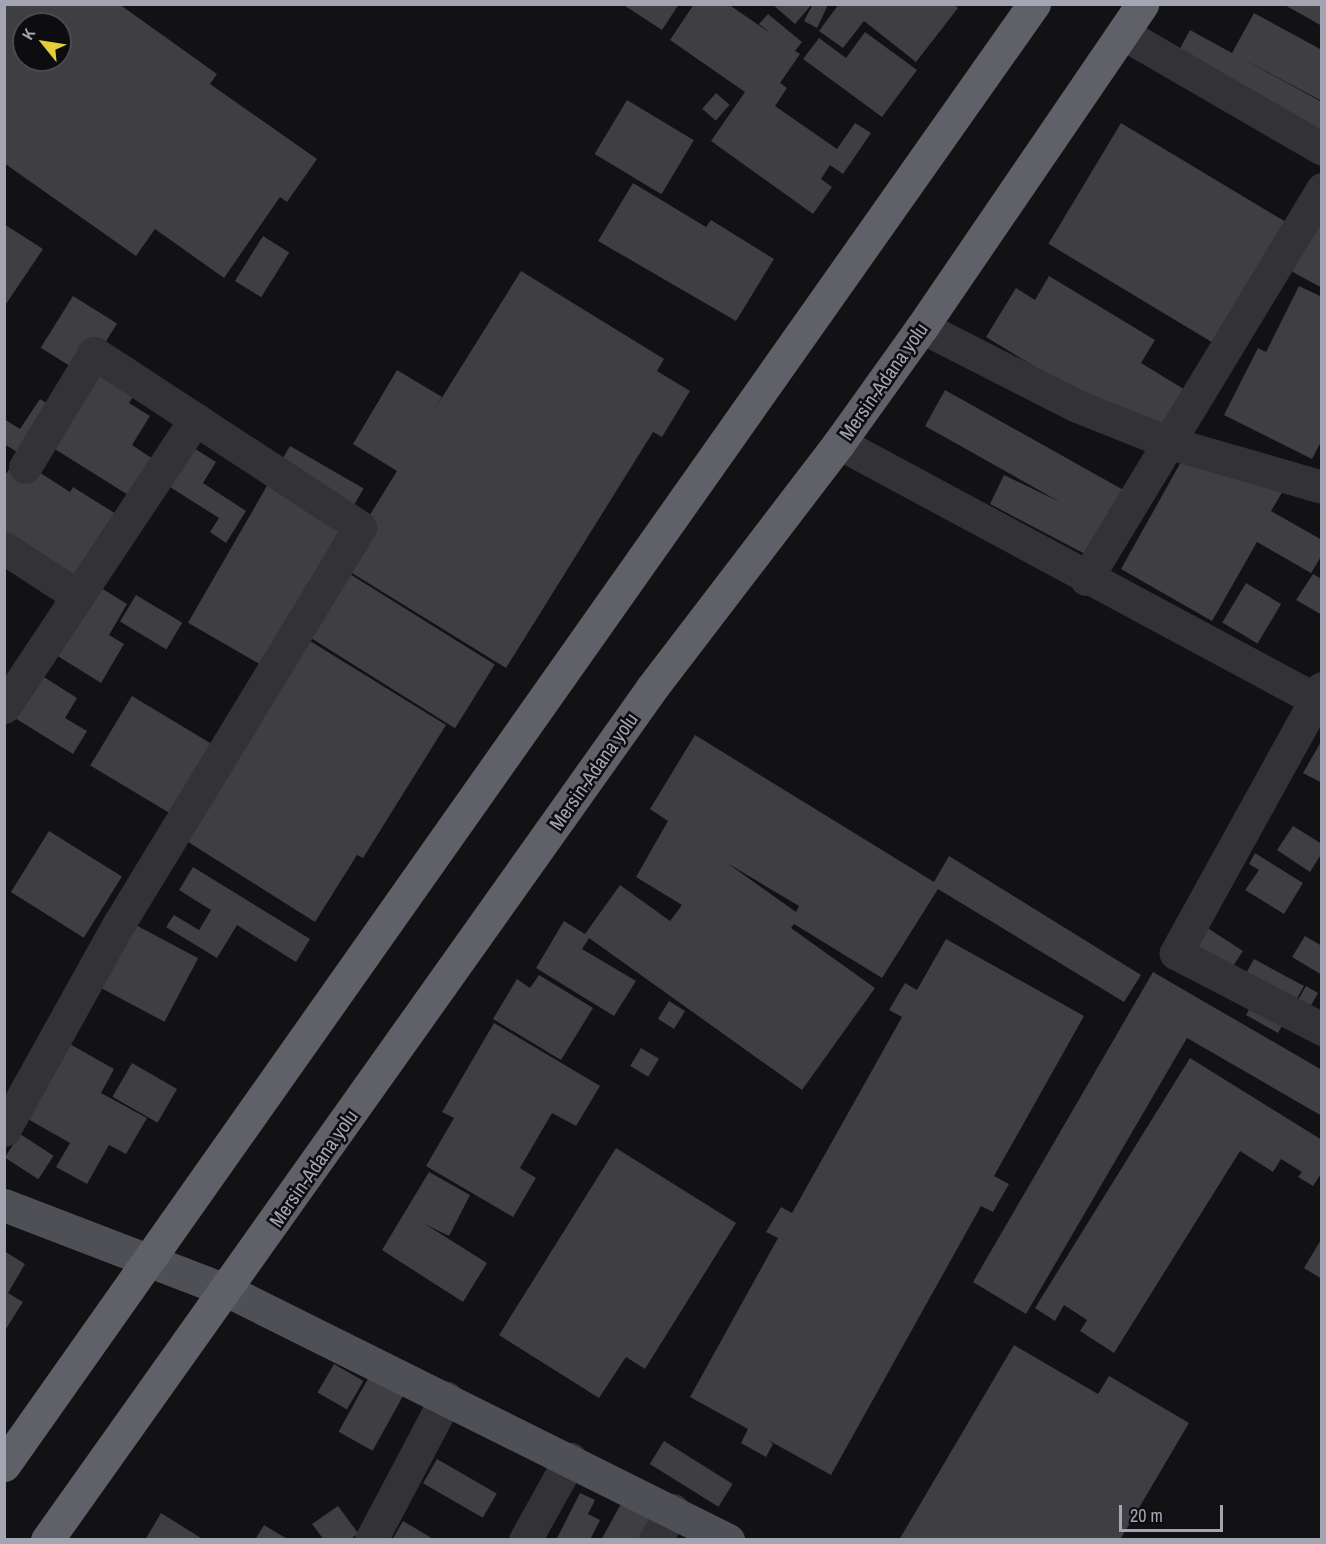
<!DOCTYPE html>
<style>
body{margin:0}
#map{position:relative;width:1326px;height:1544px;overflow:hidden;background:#121113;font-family:"Archivo Narrow",sans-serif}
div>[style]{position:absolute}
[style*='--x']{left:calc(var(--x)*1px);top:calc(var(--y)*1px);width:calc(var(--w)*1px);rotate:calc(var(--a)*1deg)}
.building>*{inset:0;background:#3e3e43;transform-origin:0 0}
.minor>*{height:33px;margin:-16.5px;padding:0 16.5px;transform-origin:16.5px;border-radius:16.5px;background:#333337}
.major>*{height:33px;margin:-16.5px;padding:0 16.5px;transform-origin:16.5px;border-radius:16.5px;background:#4f4f56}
.highway>*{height:33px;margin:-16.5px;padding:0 16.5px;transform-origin:16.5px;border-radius:16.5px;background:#5f6068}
span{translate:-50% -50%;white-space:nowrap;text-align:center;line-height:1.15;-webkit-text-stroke:5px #0d0c0e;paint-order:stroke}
.street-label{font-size:20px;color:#a4a5b2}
.frame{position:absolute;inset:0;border:6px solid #a4a5b2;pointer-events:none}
.north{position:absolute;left:12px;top:12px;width:60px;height:60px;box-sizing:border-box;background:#0d0c0e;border:2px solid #494950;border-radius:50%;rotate:300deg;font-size:16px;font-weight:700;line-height:24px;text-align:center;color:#a4a5b2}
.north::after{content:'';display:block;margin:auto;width:21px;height:27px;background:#e3ce39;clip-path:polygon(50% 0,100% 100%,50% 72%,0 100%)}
.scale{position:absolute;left:1119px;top:1505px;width:104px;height:27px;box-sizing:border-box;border:3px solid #a4a5b2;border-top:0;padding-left:8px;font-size:18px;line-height:21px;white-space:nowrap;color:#a4a5b2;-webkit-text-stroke:4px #0d0c0e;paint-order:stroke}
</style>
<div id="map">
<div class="building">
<i style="clip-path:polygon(evenodd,4px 4px,119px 4px,217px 74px,210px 84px,317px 159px,287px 202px,280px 197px,224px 278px,155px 229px,136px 256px,4px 163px,4px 4px,24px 24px,60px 24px,60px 60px,24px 60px,24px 24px)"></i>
<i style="clip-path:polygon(622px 4px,679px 4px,662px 30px)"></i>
<i style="clip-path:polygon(694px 4px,728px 4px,770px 33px,759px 24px,768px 14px,802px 42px,795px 51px,800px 54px,780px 83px,787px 88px,775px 106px,837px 149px,855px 123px,871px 133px,843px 174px,830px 165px,821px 179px,832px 187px,813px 214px,711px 141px,745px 92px,670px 40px)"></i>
<i style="clip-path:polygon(772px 4px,812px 4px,795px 24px)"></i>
<i style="clip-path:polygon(813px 4px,828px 5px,817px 28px,804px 21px)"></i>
<i style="clip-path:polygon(839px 4px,953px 4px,958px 8px,916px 62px,864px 21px,843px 48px,819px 31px)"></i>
<i style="clip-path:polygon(1283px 4px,1322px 4px,1322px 26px)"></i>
<i style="clip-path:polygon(1254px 13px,1322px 50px,1322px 101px,1239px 57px,1322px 102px,1322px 133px,1177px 54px,1190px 30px,1232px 53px)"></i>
<i style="clip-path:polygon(865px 32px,917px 70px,882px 117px,803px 59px,819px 38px,846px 58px)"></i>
<i style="left:716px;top:93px;width:18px;height:21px;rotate:41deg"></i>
<i style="left:627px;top:100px;width:78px;height:63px;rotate:31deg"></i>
<i style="left:1121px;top:123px;width:191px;height:141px;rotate:31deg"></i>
<i style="clip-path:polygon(633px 183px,706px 227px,711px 220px,774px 259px,736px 321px,598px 241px)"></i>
<i style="clip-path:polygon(1322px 215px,1322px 288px,1291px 271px)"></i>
<i style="clip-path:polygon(4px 224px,43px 249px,4px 307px)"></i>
<i style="left:263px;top:236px;width:31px;height:53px;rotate:32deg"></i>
<i style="clip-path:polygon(521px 271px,664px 359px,657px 371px,690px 391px,662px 437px,653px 432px,506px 668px,339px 565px,397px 471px,353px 444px,397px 370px,442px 397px,433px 412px)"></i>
<i style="clip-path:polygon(1049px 276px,1155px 340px,1141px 363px,1187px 391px,1157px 441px,986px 337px,1016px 288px,1035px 300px)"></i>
<i style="clip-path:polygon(1299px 286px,1322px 297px,1322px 440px,1312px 459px,1224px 415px,1258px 348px,1266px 352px)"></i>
<i style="left:73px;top:296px;width:52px;height:61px;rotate:32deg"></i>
<i style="clip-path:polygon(109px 352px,146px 376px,129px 403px,150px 416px,132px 445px,156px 461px,133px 498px,50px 446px)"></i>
<i style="clip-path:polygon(945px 390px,1127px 492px,1087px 555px,990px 504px,1004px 475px,1060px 502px,925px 426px)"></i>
<i style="clip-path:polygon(40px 399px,62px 413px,27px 458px,4px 444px,4px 419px,20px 429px)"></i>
<i style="clip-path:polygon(186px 443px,216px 462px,203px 483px,246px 511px,226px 543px,210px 532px,219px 518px,162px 482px)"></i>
<i style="left:290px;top:446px;width:85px;height:204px;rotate:30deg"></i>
<i style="clip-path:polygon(17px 458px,70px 492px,73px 487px,116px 514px,76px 577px,4px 531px,4px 477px)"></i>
<i style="clip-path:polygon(1182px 460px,1283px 491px,1271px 511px,1322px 540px,1322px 555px,1311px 573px,1257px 542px,1212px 621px,1121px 569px)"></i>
<i style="left:337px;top:566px;width:186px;height:75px;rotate:32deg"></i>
<i style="clip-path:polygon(1313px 574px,1320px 578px,1322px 575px,1322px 615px,1296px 600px)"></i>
<i style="left:1246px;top:583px;width:41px;height:46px;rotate:31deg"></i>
<i style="clip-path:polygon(98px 586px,127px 604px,109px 635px,124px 644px,101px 683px,56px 655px)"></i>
<i style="left:136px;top:595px;width:54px;height:31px;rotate:31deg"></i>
<i style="clip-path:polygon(302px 636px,446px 725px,363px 858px,357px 855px,315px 922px,177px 835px)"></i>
<i style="clip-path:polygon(36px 672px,77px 698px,65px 718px,87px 731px,73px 754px,10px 715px)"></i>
<i style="left:132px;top:696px;width:94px;height:81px;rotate:31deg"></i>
<i style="clip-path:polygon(evenodd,695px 735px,934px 882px,949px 856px,1141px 975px,1124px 1002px,938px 889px,882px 978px,794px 924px,791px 928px,875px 988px,802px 1090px,589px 938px,582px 949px,636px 981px,614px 1016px,536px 968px,564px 921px,585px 934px,620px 885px,670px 921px,682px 905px,636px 877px,668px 821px,650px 809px,695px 735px,727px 863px,799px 906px,796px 912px,727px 863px)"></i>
<i style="clip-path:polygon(1322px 740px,1322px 783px,1303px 773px)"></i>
<i style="clip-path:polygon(1293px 826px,1322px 844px,1322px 853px,1310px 872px,1277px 850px)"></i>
<i style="left:49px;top:831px;width:86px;height:72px;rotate:32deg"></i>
<i style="clip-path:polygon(1255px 853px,1303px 883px,1284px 914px,1245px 890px,1259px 870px,1249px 864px)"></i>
<i style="clip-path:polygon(193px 867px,310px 939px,296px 962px,237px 925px,217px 958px,166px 927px,174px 915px,199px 930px,211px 910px,179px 890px)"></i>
<i style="left:132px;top:923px;width:75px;height:72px;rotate:28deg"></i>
<i style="left:1206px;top:927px;width:44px;height:37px;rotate:33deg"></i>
<i style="clip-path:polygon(1305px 936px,1322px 946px,1322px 975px,1292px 957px)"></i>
<i style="clip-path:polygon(946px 939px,1084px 1016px,994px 1176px,1009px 1184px,993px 1212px,981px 1206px,831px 1475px,768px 1440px,773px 1444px,766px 1457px,741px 1443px,748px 1429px,690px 1397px,778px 1238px,766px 1232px,781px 1207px,792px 1213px,902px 1017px,889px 1010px,905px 983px,917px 990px)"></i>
<i style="clip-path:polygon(1254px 959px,1304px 986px,1278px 1033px,1246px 1015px,1258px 993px,1240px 984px)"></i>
<i style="clip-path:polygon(1153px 972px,1322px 1070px,1322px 1116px,1187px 1038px,1026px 1314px,973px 1282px)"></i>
<i style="clip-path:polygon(539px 975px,593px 1008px,561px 1060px,493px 1019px,517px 979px,530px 988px)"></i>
<i style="left:1306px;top:986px;width:14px;height:36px;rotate:30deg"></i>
<i style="left:669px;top:1001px;width:19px;height:21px;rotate:32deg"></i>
<i style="clip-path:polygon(494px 1023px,600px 1086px,576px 1126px,552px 1113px,520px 1168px,536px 1178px,513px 1217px,426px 1166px,454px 1118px,442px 1112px)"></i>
<i style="clip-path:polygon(68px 1043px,114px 1069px,101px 1093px,147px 1118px,126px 1154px,109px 1145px,87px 1184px,56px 1167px,70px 1143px,26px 1118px)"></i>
<i style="left:641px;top:1048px;width:21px;height:21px;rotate:31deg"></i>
<i style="clip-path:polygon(1190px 1058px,1322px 1140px,1322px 1172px,1313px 1186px,1298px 1177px,1302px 1172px,1281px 1159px,1273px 1172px,1240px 1151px,1114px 1353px,1080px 1331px,1087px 1320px,1064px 1305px,1055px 1321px,1035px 1308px)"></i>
<i style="left:132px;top:1063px;width:52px;height:39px;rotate:30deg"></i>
<i style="left:20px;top:1134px;width:40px;height:28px;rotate:33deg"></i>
<i style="clip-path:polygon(616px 1148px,736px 1223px,645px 1369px,626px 1357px,599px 1398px,499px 1335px)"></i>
<i style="clip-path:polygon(429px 1172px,470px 1195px,449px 1236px,425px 1224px,487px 1263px,463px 1302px,382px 1250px)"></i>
<i style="clip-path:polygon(1322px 1238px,1322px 1279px,1304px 1268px)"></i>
<i style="clip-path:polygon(4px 1251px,25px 1264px,8px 1293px,23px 1302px,4px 1332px)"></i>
<i style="clip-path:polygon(1014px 1345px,1098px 1394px,1109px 1376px,1189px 1423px,1120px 1540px,899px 1540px)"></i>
<i style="left:334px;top:1364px;width:34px;height:33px;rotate:30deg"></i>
<i style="left:370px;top:1375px;width:39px;height:65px;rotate:29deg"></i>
<i style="left:664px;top:1441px;width:81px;height:27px;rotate:32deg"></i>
<i style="left:437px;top:1459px;width:69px;height:28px;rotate:30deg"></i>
<i style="clip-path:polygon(580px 1493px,595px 1500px,588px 1514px,600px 1520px,590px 1540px,556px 1540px)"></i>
<i style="clip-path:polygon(622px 1502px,661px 1523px,652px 1540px,601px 1540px)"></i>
<i style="clip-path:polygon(338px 1506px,358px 1533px,350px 1540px,324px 1540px,312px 1524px)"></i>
<i style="clip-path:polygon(161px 1513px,204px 1540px,145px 1540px)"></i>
<i style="clip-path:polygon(403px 1521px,435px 1540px,392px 1540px)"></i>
<i style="clip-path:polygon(264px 1525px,289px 1540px,255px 1540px)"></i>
</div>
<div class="minor">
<i style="--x:1124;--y:34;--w:229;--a:30.1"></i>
<i style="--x:922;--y:327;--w:174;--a:27"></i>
<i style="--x:1077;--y:406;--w:100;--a:21.7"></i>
<i style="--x:1170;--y:443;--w:158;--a:16.1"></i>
<i style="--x:839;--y:443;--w:549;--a:28.29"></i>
<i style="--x:4;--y:548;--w:88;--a:33"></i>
<i style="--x:1086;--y:579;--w:456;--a:-58.8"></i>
<i style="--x:1322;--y:688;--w:303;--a:118.9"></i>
<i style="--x:1176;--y:953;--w:165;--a:27.5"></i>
<i style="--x:4;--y:707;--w:346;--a:-56.4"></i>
<i style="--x:4;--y:1130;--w:238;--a:-60.9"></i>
<i style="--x:120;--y:922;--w:462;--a:-58.7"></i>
<i style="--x:360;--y:527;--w:318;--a:-146.8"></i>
<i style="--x:94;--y:353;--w:133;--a:121.2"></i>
<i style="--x:371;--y:1540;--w:161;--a:-62.2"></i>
<i style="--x:525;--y:1540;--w:93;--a:-60.9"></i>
<i style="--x:655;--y:1540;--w:35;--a:-59"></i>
</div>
<div class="major">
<i style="--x:4;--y:1205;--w:238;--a:21"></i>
<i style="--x:226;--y:1290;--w:561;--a:26.47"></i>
</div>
<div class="highway">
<i style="--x:4;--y:1465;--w:1788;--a:-54.82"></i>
<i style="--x:47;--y:1540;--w:1044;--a:-54.63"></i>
<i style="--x:651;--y:689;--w:310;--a:-52.6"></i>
<i style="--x:839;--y:443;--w:143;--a:-54.4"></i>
<i style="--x:922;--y:327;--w:391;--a:-55.7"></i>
</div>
<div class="street-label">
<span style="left:883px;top:381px;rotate:-55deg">Mersin-Adana yolu</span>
<span style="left:593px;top:771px;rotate:-55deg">Mersin-Adana yolu</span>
<span style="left:313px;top:1168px;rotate:-55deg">Mersin-Adana yolu</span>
</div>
<div class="frame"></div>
<div class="north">K</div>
<div class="scale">20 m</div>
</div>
